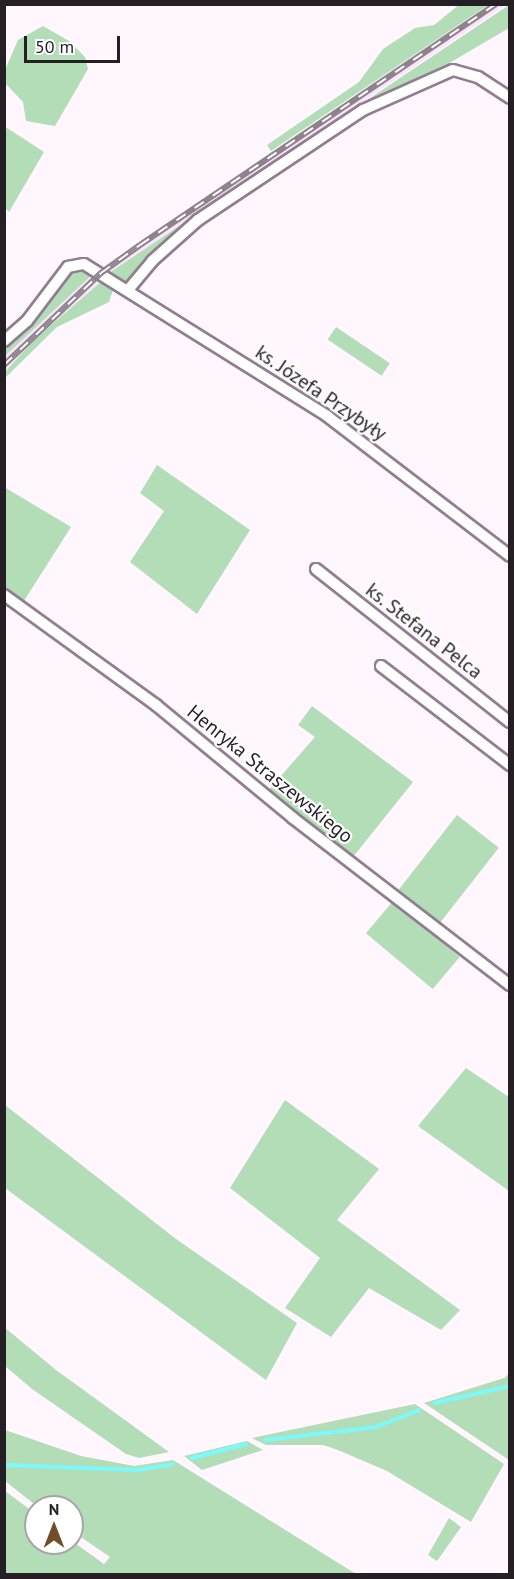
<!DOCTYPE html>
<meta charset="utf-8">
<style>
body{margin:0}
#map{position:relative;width:514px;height:1579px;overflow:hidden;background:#fff6fe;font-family:"PT Sans",sans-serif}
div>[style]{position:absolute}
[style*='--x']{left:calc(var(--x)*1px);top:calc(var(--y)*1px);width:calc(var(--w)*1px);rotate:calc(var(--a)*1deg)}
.built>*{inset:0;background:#fee3fd}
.green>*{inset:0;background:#b2ddb7;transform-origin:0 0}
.stream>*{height:4px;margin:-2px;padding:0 2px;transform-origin:2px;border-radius:2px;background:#7cf9fc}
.roads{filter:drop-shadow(2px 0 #917e90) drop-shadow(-2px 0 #917e90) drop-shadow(0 2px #917e90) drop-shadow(0 -2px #917e90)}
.street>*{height:10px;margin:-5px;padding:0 5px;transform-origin:5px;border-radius:5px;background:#fff}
.rail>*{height:6px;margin-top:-3px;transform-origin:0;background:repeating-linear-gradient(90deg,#fff 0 11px,#8c838b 0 22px);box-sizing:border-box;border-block:2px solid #8c838b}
span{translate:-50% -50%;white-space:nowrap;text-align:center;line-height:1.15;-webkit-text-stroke:4.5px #fff;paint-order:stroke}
.street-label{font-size:20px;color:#261e25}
.frame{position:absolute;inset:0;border:6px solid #261e25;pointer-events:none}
.north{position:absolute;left:24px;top:1495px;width:60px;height:60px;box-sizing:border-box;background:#fff;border:2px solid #a8a5a8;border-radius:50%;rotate:0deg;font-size:16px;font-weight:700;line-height:24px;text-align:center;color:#261e25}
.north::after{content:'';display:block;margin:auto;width:21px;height:27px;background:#734d29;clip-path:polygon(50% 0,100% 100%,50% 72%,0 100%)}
.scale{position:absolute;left:24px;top:36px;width:96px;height:27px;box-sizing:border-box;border:3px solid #261e25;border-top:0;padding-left:8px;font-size:18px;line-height:21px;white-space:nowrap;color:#261e25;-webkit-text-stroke:4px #fff;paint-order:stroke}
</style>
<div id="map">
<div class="built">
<i style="clip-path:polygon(488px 5px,506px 5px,109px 273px,5px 372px,5px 356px,93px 274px)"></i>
</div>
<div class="green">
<i style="clip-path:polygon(460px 4px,488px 5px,271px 151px,267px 145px,359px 82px,383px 49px,415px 28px,434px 25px)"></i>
<i style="clip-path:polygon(509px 5px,509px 28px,232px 191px,165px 241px,132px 280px,124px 283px,109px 273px)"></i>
<i style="clip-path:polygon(43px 26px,69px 41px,85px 57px,88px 69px,55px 126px,26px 121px,23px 102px,5px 83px,5px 70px,18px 40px)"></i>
<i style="clip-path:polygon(4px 126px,44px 152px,9px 212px,5px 208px)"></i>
<i style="clip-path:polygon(86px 268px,93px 274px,5px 356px,5px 348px,38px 316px,71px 272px)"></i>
<i style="clip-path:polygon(103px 280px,113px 290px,109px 302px,57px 327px,5px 378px,5px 372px,34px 340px)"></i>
<i style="left:336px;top:327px;width:65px;height:15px;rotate:34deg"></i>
<i style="clip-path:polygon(157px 465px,250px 530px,197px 614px,130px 562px,164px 511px,140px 493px)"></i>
<i style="clip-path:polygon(4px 487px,71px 527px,22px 604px,5px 592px)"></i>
<i style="clip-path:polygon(312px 706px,413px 782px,353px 857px,266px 793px,315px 737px,298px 725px)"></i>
<i style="left:457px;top:815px;width:53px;height:96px;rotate:38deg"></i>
<i style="left:393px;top:901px;width:87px;height:42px;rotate:40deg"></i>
<i style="clip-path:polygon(466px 1068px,509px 1097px,509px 1191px,418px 1126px)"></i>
<i style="clip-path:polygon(285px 1100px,379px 1169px,337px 1220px,460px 1310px,441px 1330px,369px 1288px,331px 1337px,285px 1308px,320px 1258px,230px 1188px)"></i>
<i style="clip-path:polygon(5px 1105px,176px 1239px,297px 1323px,266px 1380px,5px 1188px)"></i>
<i style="clip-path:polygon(4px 1327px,56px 1370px,169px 1452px,139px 1458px,126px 1454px,32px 1389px,5px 1366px)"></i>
<i style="clip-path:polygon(509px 1374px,509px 1460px,424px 1403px,504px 1378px)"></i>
<i style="clip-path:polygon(415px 1404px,504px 1464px,471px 1522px,387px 1471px,338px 1450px,323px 1445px,266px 1445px,252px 1438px)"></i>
<i style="clip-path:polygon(5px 1430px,81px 1456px,134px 1466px,173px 1460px,356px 1574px,5px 1574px,5px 1491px,36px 1514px,36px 1543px,72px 1541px,104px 1564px,110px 1557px,72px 1531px,72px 1507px,38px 1507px,5px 1481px)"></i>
<i style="clip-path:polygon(247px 1441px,263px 1450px,202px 1470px,184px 1456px)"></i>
<i style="clip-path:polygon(449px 1518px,461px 1527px,437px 1561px,428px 1555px)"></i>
</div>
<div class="stream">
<i style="--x:435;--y:1403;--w:77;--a:-12.8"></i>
<i style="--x:265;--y:1440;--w:112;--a:-6.7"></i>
<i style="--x:376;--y:1427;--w:46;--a:-21.6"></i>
<i style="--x:192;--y:1458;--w:56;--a:-14.5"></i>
<i style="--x:4;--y:1465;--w:133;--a:2.2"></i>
<i style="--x:137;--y:1470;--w:36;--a:-9"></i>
</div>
<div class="roads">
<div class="street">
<i style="--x:128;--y:290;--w:38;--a:-50"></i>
<i style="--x:152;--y:261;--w:62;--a:-41.7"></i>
<i style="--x:198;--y:220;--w:198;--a:-33.7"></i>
<i style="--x:363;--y:110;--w:98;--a:-24"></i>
<i style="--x:453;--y:70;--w:26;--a:16"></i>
<i style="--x:478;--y:77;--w:38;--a:33"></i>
<i style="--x:4;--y:341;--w:30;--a:-41"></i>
<i style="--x:27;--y:321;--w:68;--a:-52.8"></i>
<i style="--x:68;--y:267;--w:16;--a:-11"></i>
<i style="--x:84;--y:264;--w:287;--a:32"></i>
<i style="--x:327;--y:416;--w:230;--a:37.4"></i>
<i style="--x:316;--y:569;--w:247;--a:38.3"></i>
<i style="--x:4;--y:595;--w:188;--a:35.9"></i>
<i style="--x:156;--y:705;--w:178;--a:39.5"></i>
<i style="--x:293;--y:818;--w:274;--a:37.6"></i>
<i style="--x:381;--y:666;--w:163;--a:37.5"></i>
</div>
</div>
<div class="rail">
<i style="--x:4;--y:365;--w:134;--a:-43.5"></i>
<i style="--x:101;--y:273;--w:48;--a:-35.7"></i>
<i style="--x:140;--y:245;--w:430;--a:-34.1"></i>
</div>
<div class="street-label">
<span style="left:321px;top:393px;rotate:34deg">ks. Józefa Przybyły</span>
<span style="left:424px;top:631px;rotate:38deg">ks. Stefana Pelca</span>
<span style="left:270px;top:774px;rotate:39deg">Henryka Straszewskiego</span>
</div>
<div class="frame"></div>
<div class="north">N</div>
<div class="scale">50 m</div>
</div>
